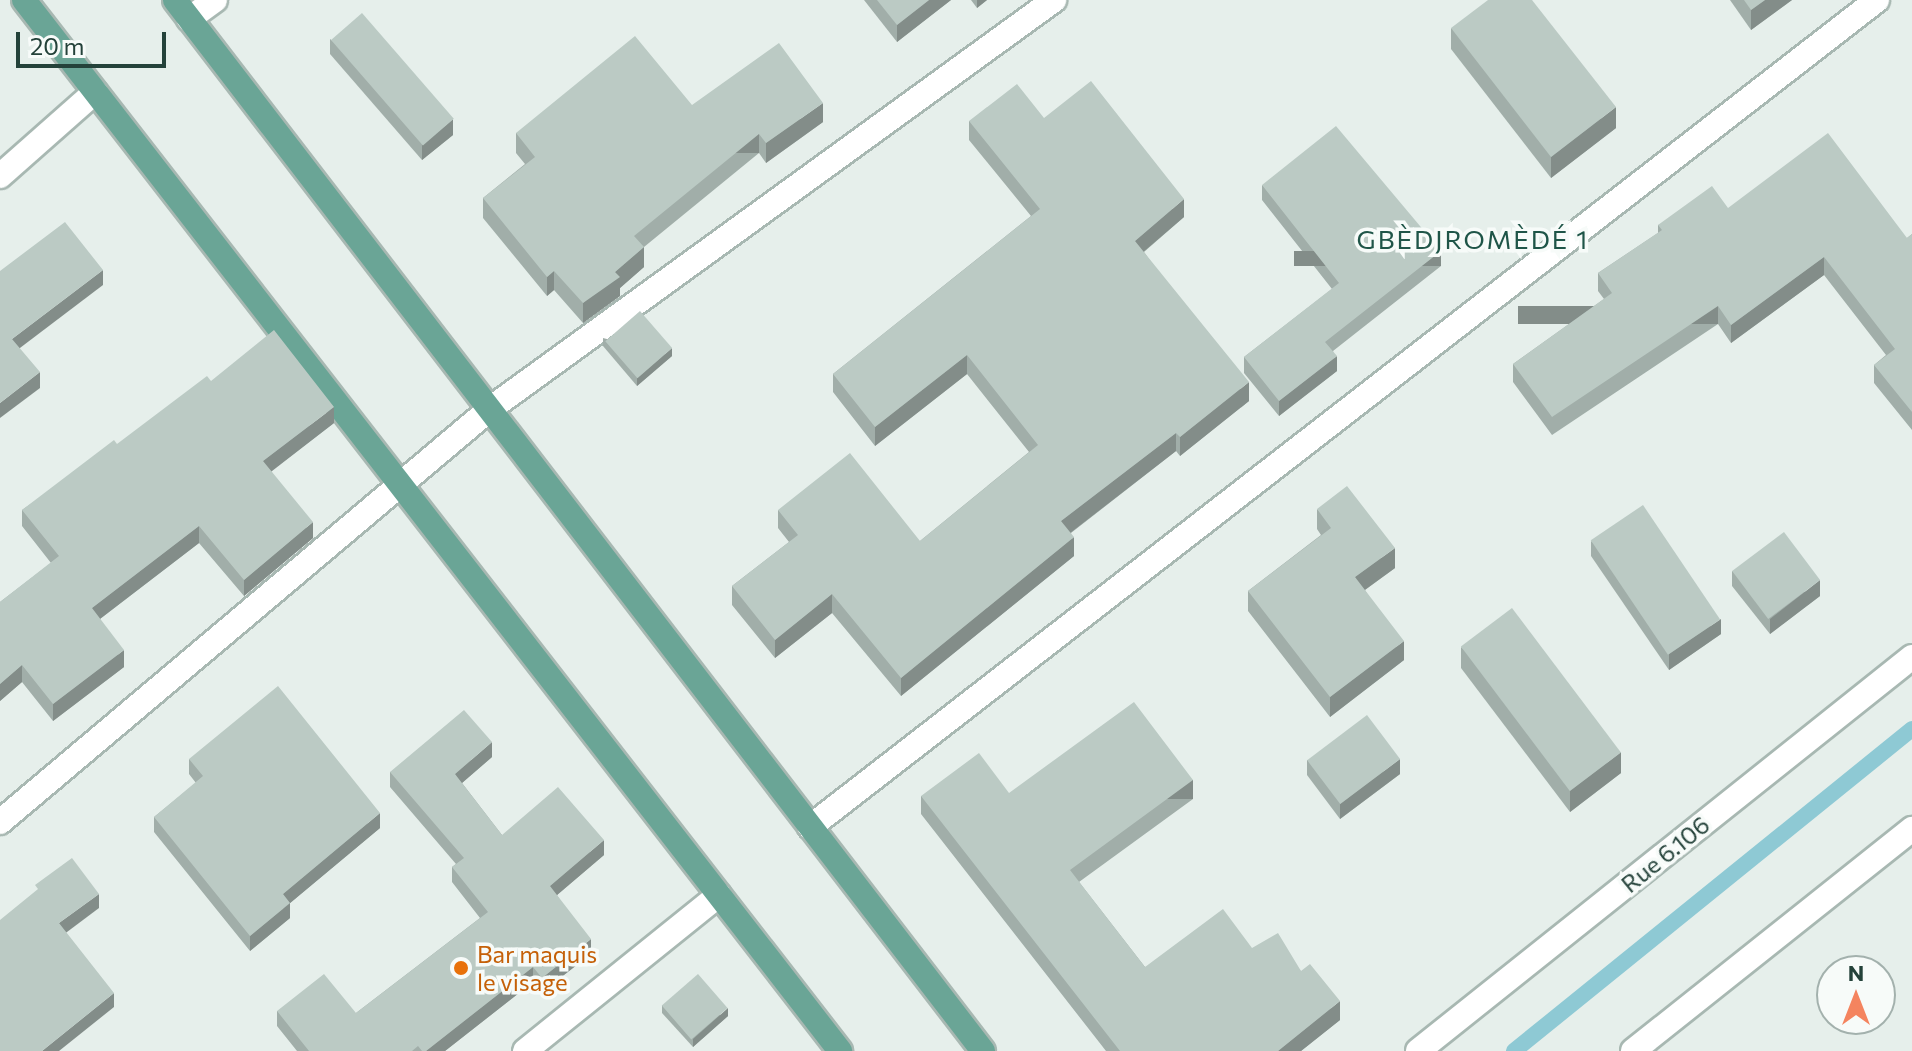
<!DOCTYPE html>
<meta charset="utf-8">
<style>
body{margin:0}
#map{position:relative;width:1912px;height:1051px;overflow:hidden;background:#e6efeb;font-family:Commissioner,sans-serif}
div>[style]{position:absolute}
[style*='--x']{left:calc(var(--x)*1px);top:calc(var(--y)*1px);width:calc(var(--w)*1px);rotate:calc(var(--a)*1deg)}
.stream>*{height:16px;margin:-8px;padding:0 8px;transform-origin:8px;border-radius:8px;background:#8ec9d4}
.roads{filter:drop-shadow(2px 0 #a8b8b2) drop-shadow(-2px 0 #a8b8b2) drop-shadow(0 2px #a8b8b2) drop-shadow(0 -2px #a8b8b2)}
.minor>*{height:24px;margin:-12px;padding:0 12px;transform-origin:12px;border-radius:12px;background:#fff}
.major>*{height:24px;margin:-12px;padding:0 12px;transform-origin:12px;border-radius:12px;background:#6aa596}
.wall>*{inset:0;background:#a1aea9}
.shaded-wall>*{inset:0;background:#838d89;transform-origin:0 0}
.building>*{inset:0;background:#bbcac4;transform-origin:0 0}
.dots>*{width:22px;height:22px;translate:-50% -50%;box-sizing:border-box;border:4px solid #f7fbf9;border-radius:50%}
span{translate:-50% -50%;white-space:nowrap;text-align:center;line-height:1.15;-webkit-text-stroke:7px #f7fbf9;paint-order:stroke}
.street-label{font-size:24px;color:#24423a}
.food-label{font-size:24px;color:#c56008}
.left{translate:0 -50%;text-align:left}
.neighbourhood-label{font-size:26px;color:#1f5548;letter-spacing:2px}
.north{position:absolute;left:1816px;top:955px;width:80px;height:80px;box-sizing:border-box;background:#f7fbf9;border:2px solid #a3b1ad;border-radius:50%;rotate:0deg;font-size:22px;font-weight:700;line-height:32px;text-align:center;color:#24423a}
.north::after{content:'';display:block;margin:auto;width:28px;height:36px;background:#f4845f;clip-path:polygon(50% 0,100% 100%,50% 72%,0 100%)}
.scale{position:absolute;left:16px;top:32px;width:150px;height:36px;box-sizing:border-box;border:4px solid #24423a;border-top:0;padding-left:10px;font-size:24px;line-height:28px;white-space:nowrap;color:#24423a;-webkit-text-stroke:6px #f7fbf9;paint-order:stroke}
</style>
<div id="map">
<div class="stream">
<i style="--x:1514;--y:1051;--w:512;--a:-38.97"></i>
</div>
<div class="roads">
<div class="minor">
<i style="--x:189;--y:19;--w:32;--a:-36"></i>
<i style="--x:0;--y:176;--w:127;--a:-41.5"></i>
<i style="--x:0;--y:822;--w:641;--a:-40.13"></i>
<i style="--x:490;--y:409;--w:697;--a:-35.95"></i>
<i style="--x:810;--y:827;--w:1350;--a:-37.78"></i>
<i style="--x:525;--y:1051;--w:249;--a:-38.8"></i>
<i style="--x:1418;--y:1051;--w:632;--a:-38.57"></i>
<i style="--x:1633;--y:1051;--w:357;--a:-38.5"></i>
</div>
<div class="major">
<i style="--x:24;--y:0;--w:1331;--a:52.17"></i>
<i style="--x:175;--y:0;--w:1326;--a:52.45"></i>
</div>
</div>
<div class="wall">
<i style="clip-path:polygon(864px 0,951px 0,897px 42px)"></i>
<i style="clip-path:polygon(971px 0,987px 0,977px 8px)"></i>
<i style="clip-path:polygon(1730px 0,1792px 0,1751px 30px)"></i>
<i style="clip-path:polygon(1451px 28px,1616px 128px,1551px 178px,1451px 49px)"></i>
<i style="clip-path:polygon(330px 39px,453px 135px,422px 160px,330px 54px)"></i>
<i style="clip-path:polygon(692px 105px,823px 122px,766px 163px,759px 153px,644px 247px,644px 267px,620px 288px,620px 296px,583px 323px,554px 290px,547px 296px,483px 218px,483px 198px,525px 164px,516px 153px,516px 133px)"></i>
<i style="clip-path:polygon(1044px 118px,1184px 217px,1144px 252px,1249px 401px,1180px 456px,1176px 451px,1071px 533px,1074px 556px,901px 696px,832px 613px,775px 658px,732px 605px,732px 586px,789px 542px,778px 528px,778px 510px,920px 541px,1029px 452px,967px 374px,875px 446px,833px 392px,833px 374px,1031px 216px,969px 140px,969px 121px)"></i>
<i style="clip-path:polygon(1262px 185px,1441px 266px,1333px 351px,1337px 371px,1279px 416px,1244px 373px,1244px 357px,1332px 289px,1262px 200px)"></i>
<i style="clip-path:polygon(1728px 208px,1907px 238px,1912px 234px,1912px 430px,1874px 383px,1874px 365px,1886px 355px,1824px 275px,1731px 343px,1718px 324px,1552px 435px,1513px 382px,1513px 364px,1604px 299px,1598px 291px,1598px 273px,1658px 233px,1658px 225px)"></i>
<i style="clip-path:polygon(603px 338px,672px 356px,637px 386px,603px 346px)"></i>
<i style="clip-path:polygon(334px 423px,271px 471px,313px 538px,244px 596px,199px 543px,100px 619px,124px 667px,53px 721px,22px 682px,0 701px,0 602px,51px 563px,22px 526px,22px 510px,117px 444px)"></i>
<i style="clip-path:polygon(1317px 509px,1395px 568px,1365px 590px,1404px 660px,1330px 717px,1248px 611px,1248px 591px,1321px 535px,1317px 529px)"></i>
<i style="clip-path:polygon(1591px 541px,1721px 634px,1669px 670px,1591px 556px)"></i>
<i style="clip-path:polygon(1732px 571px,1820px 596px,1770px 634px,1732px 586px)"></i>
<i style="clip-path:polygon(1461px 647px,1621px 773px,1570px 812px,1461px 668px)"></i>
<i style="clip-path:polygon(492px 757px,462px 783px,502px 835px,604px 855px,557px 895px,591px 954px,542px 992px,533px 982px,445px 1051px,297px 1051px,277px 1026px,277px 1011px,356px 1013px,480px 918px,452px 882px,452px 867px,456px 864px,390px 787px,390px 772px)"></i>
<i style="clip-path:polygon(189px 759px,380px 828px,290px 903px,290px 918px,250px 951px,154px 832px,154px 817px,196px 783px,189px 774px)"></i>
<i style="clip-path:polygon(1307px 760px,1400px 774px,1340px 819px,1307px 775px)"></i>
<i style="clip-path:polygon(1009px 793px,1193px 799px,1079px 882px,1145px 967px,1252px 948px,1301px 971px,1340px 1020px,1301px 1051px,1106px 1051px,921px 814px,921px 796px)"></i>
<i style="clip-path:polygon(662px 1005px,728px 1016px,693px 1047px,662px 1013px)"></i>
</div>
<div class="shaded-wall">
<i style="clip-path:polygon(929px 0,951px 0,897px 42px,897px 25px)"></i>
<i style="clip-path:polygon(977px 0,987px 0,977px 8px)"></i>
<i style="clip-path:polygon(1765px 0,1792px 0,1751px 30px,1751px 10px)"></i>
<i style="clip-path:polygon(823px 103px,823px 122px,766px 163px,766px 143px)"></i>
<i style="clip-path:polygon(1616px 107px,1616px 128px,1551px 178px,1551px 157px)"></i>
<i style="clip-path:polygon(453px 119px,453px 135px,422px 160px,422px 145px)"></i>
<i style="left:759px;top:134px;width:19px;height:161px;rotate:90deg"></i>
<i style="clip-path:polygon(1184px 199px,1184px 217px,1135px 259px,1135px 241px)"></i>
<i style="clip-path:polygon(644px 247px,644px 267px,620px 288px,620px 296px,583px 323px,583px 303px,615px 272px)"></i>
<i style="left:1441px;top:251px;width:15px;height:147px;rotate:90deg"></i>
<i style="clip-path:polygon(1824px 257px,1824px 275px,1731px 343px,1731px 325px)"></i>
<i style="clip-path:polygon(103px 270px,103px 285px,12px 354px,12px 339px)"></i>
<i style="clip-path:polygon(554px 271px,554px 290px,547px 296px,547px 277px)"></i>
<i style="left:1718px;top:306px;width:18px;height:200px;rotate:90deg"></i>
<i style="clip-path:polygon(672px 348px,672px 356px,637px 386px,637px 378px)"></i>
<i style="clip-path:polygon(967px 355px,967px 374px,875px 446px,875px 427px)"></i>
<i style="clip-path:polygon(1337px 356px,1337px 371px,1279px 416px,1279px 401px)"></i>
<i style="clip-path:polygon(40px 372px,40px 388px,0 418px,0 403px)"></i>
<i style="clip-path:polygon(1249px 382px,1249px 401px,1180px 456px,1180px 437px)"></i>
<i style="clip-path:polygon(334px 407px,334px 423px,263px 478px,263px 461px)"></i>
<i style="clip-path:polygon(1176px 433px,1176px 451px,1061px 540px,1061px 521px)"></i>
<i style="clip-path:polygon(313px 522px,313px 538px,244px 596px,244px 580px)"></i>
<i style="clip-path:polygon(199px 526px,199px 543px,92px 625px,92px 608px)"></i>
<i style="clip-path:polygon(1074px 537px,1074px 556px,901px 696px,901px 678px)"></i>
<i style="clip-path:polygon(1395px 548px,1395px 568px,1355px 597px,1355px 577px)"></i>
<i style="clip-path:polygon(1820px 580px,1820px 596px,1770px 634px,1770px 619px)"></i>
<i style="clip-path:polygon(832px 594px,832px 613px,775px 658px,775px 640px)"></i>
<i style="clip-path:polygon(1721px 619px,1721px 634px,1669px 670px,1669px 654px)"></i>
<i style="clip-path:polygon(1404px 641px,1404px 660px,1330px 717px,1330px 697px)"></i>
<i style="clip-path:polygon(124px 650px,124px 667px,53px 721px,53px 704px)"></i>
<i style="clip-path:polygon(22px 665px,22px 682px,0 701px,0 684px)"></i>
<i style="clip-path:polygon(492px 742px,492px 757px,455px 789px,455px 774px)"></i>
<i style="clip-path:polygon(1621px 752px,1621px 773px,1570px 812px,1570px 791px)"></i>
<i style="clip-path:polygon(1400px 759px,1400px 774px,1340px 819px,1340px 804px)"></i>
<i style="left:1193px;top:780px;width:19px;height:152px;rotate:90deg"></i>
<i style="clip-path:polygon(380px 813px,380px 828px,283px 909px,283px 894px)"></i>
<i style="clip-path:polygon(604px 840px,604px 855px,550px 901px,550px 886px)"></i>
<i style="clip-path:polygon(99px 894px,99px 908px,59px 938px,59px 923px)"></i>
<i style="clip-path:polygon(290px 903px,290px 918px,250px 951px,250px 936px)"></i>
<i style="clip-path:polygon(591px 939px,591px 954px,542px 992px,542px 978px)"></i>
<i style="clip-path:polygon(533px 967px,533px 982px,445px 1051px,426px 1051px)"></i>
<i style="clip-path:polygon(114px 993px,114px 1007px,59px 1051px,42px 1051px)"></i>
<i style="clip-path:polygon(1340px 1001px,1340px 1020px,1301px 1051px,1278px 1051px)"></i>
<i style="clip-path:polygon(728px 1008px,728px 1016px,693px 1047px,693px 1039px)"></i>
</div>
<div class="building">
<i style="clip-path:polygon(877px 0,929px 0,897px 25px)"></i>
<i style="clip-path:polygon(1488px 0,1532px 0,1616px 107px,1551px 157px,1451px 28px)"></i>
<i style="clip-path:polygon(1744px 0,1765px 0,1751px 10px)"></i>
<i style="left:362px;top:13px;width:140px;height:41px;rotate:49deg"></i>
<i style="clip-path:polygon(635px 36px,692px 105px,779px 43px,823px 103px,766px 143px,759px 134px,634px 236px,644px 247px,615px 272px,620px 277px,583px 303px,554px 271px,547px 277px,483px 198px,535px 157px,516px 133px)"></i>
<i style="clip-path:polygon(1091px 81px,1184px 199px,1135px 241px,1249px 382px,1180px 437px,1176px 433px,1061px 521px,1074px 537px,901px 678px,832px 594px,775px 640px,732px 586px,798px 535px,778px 510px,850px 453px,920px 541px,1038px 445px,967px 355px,875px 427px,833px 374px,1040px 209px,969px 121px,1017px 84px,1044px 118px)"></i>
<i style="clip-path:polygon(1336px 126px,1441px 251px,1325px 342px,1337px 356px,1279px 401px,1244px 357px,1339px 283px,1262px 185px)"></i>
<i style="clip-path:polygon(1828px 133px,1907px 238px,1912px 234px,1912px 412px,1874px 365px,1895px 349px,1824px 257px,1731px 325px,1718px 306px,1552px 417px,1513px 364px,1612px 293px,1598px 273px,1662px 230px,1658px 225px,1712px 186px,1728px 208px)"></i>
<i style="clip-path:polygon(65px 222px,103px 270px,12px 339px,40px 372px,0 403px,0 271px)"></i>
<i style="left:640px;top:311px;width:49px;height:46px;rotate:49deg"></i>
<i style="clip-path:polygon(274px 330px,334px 407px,263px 461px,313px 522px,244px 580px,199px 526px,92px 608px,124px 650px,53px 704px,22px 665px,0 684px,0 602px,59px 556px,22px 510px,114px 440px,117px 444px,207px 376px,211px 381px)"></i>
<i style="clip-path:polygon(1347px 486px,1395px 548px,1355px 577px,1404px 641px,1330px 697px,1248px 591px,1331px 528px,1317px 509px)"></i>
<i style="left:1643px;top:505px;width:138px;height:63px;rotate:56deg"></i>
<i style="left:1784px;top:532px;width:60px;height:65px;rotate:53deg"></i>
<i style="left:1512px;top:608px;width:181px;height:64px;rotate:53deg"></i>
<i style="clip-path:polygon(278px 686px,380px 813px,283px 894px,290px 903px,250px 936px,154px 817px,203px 776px,189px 759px)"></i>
<i style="clip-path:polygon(1134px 702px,1193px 780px,1070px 870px,1145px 967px,1223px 909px,1252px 948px,1278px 933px,1301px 971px,1310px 964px,1340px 1001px,1278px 1051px,1120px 1051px,921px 796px,979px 753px,1009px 793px)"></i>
<i style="clip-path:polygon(464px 710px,492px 742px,455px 774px,502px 835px,558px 787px,604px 840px,550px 886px,591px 939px,542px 978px,533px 967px,426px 1051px,422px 1051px,418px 1046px,412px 1051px,309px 1051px,277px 1011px,324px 974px,356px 1013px,488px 912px,452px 867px,464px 858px,390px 772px)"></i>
<i style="left:1367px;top:715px;width:55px;height:75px;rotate:53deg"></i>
<i style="clip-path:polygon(72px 858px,99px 894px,59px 923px,114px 993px,42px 1051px,0 1051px,0 920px,38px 889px,35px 885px)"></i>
<i style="left:698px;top:974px;width:45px;height:48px;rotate:49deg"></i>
</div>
<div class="dots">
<i style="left:461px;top:968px;background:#e8710a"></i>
</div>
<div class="street-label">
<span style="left:1665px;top:854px;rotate:-39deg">Rue 6.106</span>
</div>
<div class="food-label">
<span class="left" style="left:477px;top:968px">Bar maquis<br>le visage</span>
</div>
<div class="neighbourhood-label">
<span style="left:1473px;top:239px">GBÈDJROMÈDÉ 1</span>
</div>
<div class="north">N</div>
<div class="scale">20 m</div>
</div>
